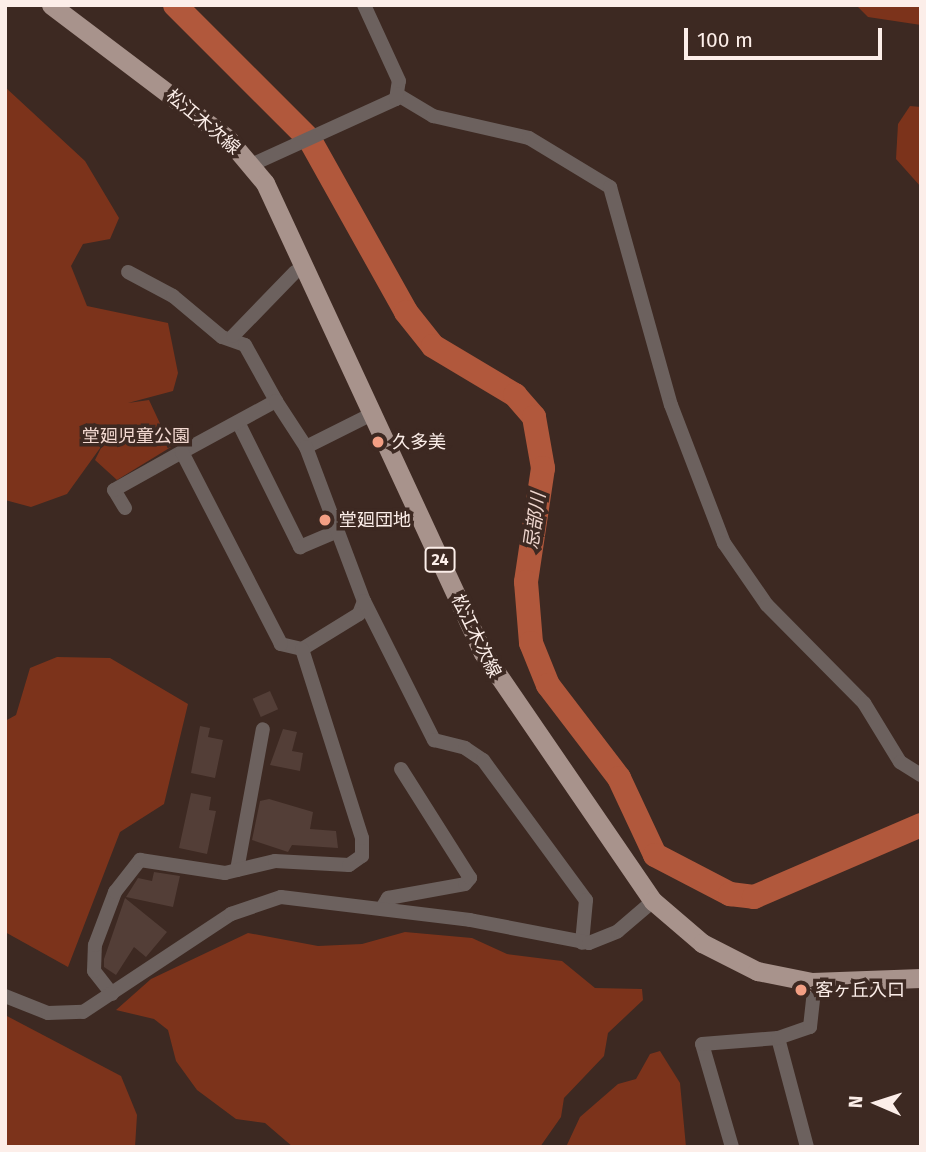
<!DOCTYPE html>
<meta charset="utf-8">
<style>
body{margin:0}
#map{position:relative;width:926px;height:1152px;overflow:hidden;background:#3d2922;font-family:"Fira Sans","Noto Sans JP",sans-serif}
div>[style]{position:absolute}
[style*='--x']{left:calc(var(--x)*1px);top:calc(var(--y)*1px);width:calc(var(--w)*1px);rotate:calc(var(--a)*1deg)}
.green>*{inset:0;background:#7c331b}
.river>*{height:24px;margin:-12px;padding:0 12px;transform-origin:12px;border-radius:12px;background:#b1583c}
.building>*{inset:0;background:#533e37;transform-origin:0 0}
.minor>*{height:14px;margin:-7px;padding:0 7px;transform-origin:7px;border-radius:7px;background:#6c615e}
.major>*{height:19px;margin:-9.5px;padding:0 9.5px;transform-origin:9.5px;border-radius:9.5px;background:#a8938c}
.dots>*{width:19px;height:19px;translate:-50% -50%;box-sizing:border-box;border:4px solid #3d2922;border-radius:50%}
span{translate:-50% -50%;white-space:nowrap;text-align:center;line-height:1.15;-webkit-text-stroke:7px #3d2922;paint-order:stroke}
.shield-label span{padding:2px 5px;background:#3d2922;border:2px solid;border-radius:5px;-webkit-text-stroke-width:0}
.shield-label{font-size:16px;color:#fceee9;font-weight:700}
.street-label{font-size:18px;color:#fceee9}
.park-label{font-size:18px;color:#f3d9d1}
.poi-label{font-size:18px;color:#fceee9}
.left{translate:0 -50%;text-align:left}
.water-label{font-size:19px;color:#efd6ce;font-style:italic}
.frame{position:absolute;inset:0;border:7px solid #fceee9;pointer-events:none}
.north{position:absolute;left:842px;top:1068px;width:70px;height:70px;-webkit-text-stroke:5px #3d2922;paint-order:stroke;rotate:273deg;font-size:19px;font-weight:700;line-height:28px;text-align:center;color:#fceee9}
.north::after{content:'';display:block;margin:auto;width:24px;height:32px;background:#fceee9;clip-path:polygon(50% 0,100% 100%,50% 72%,0 100%)}
.scale{position:absolute;left:684px;top:28px;width:198px;height:32px;box-sizing:border-box;border:4px solid #fceee9;border-top:0;padding-left:9px;font-size:21px;line-height:24px;white-space:nowrap;color:#fceee9;-webkit-text-stroke:5px #3d2922;paint-order:stroke}
</style>
<div id="map">
<div class="green">
<i style="clip-path:polygon(856px 5px,921px 5px,921px 25px,868px 17px)"></i>
<i style="clip-path:polygon(5px 87px,85px 161px,119px 218px,110px 239px,83px 244px,71px 266px,87px 306px,168px 323px,178px 373px,173px 391px,128px 403px,149px 400px,171px 447px,117px 480px,95px 460px,103px 444px,67px 494px,31px 507px,5px 500px)"></i>
<i style="clip-path:polygon(910px 106px,921px 107px,921px 187px,896px 159px,898px 124px)"></i>
<i style="clip-path:polygon(57px 657px,110px 658px,188px 704px,164px 804px,120px 832px,68px 967px,5px 932px,5px 721px,16px 715px,30px 668px)"></i>
<i style="clip-path:polygon(405px 932px,472px 938px,507px 954px,562px 961px,595px 988px,642px 989px,643px 1000px,608px 1033px,604px 1056px,564px 1098px,561px 1117px,540px 1147px,293px 1147px,265px 1123px,236px 1119px,197px 1090px,176px 1061px,168px 1030px,154px 1019px,116px 1010px,151px 979px,248px 933px,318px 946px,362px 944px)"></i>
<i style="clip-path:polygon(5px 1015px,121px 1076px,137px 1115px,135px 1147px,5px 1147px)"></i>
<i style="clip-path:polygon(660px 1051px,680px 1083px,686px 1147px,566px 1147px,580px 1117px,618px 1084px,636px 1079px,650px 1054px)"></i>
</div>
<div class="river">
<i style="--x:175;--y:5;--w:191;--a:45"></i>
<i style="--x:310;--y:140;--w:197;--a:60.8"></i>
<i style="--x:406;--y:312;--w:43;--a:51.5"></i>
<i style="--x:433;--y:346;--w:96;--a:30.9"></i>
<i style="--x:515;--y:395;--w:29;--a:49"></i>
<i style="--x:534;--y:417;--w:52;--a:80"></i>
<i style="--x:543;--y:468;--w:115;--a:98.5"></i>
<i style="--x:526;--y:582;--w:61;--a:85.3"></i>
<i style="--x:531;--y:643;--w:45;--a:68"></i>
<i style="--x:548;--y:685;--w:117;--a:52.6"></i>
<i style="--x:619;--y:778;--w:85;--a:64.9"></i>
<i style="--x:655;--y:855;--w:85;--a:27.5"></i>
<i style="--x:730;--y:894;--w:24;--a:7"></i>
<i style="--x:754;--y:897;--w:182;--a:-23.3"></i>
</div>
<div class="building">
<i style="left:270px;top:691px;width:20px;height:19px;rotate:66deg"></i>
<i style="clip-path:polygon(200px 726px,210px 728px,208px 737px,223px 740px,215px 778px,191px 773px)"></i>
<i style="clip-path:polygon(283px 729px,297px 732px,292px 751px,303px 753px,300px 771px,270px 765px)"></i>
<i style="clip-path:polygon(191px 793px,211px 797px,209px 810px,216px 811px,207px 854px,179px 848px)"></i>
<i style="clip-path:polygon(269px 799px,313px 812px,310px 829px,336px 831px,338px 848px,292px 845px,288px 852px,252px 840px,260px 801px)"></i>
<i style="clip-path:polygon(154px 872px,180px 876px,173px 907px,126px 897px,138px 878px,152px 881px)"></i>
<i style="clip-path:polygon(125px 898px,167px 932px,146px 957px,134px 947px,116px 975px,104px 967px,104px 959px)"></i>
</div>
<div class="minor">
<i style="--x:398;--y:95;--w:41;--a:31"></i>
<i style="--x:433;--y:116;--w:98;--a:12.9"></i>
<i style="--x:529;--y:138;--w:95;--a:31.2"></i>
<i style="--x:610;--y:187;--w:226;--a:74.4"></i>
<i style="--x:671;--y:405;--w:148;--a:69"></i>
<i style="--x:724;--y:543;--w:75;--a:55.3"></i>
<i style="--x:767;--y:605;--w:138;--a:45.3"></i>
<i style="--x:864;--y:703;--w:69;--a:58.6"></i>
<i style="--x:900;--y:762;--w:25;--a:32"></i>
<i style="--x:251;--y:165;--w:159;--a:-24.5"></i>
<i style="--x:396;--y:99;--w:18;--a:-81"></i>
<i style="--x:399;--y:81;--w:84;--a:-114.7"></i>
<i style="--x:128;--y:272;--w:51;--a:28.1"></i>
<i style="--x:173;--y:296;--w:64;--a:39.9"></i>
<i style="--x:222;--y:337;--w:24;--a:19"></i>
<i style="--x:245;--y:345;--w:64;--a:61"></i>
<i style="--x:233;--y:336;--w:89;--a:-45.9"></i>
<i style="--x:238;--y:422;--w:140;--a:63.6"></i>
<i style="--x:300;--y:547;--w:39;--a:-23"></i>
<i style="--x:306;--y:447;--w:76;--a:-26.6"></i>
<i style="--x:125;--y:508;--w:21;--a:-121"></i>
<i style="--x:114;--y:490;--w:78;--a:-29.2"></i>
<i style="--x:182;--y:452;--w:107;--a:-28.5"></i>
<i style="--x:276;--y:401;--w:55;--a:56.9"></i>
<i style="--x:306;--y:447;--w:165;--a:69.4"></i>
<i style="--x:364;--y:601;--w:14;--a:111"></i>
<i style="--x:359;--y:614;--w:67;--a:148.4"></i>
<i style="--x:302;--y:649;--w:22;--a:-167"></i>
<i style="--x:281;--y:644;--w:216;--a:-117.3"></i>
<i style="--x:364;--y:601;--w:156;--a:63.3"></i>
<i style="--x:434;--y:740;--w:32;--a:14"></i>
<i style="--x:465;--y:748;--w:22;--a:34"></i>
<i style="--x:483;--y:760;--w:174;--a:53.7"></i>
<i style="--x:586;--y:900;--w:43;--a:95.3"></i>
<i style="--x:237;--y:870;--w:143;--a:-79.6"></i>
<i style="--x:382;--y:908;--w:12;--a:-59"></i>
<i style="--x:388;--y:898;--w:78;--a:-10.3"></i>
<i style="--x:465;--y:884;--w:8;--a:-50"></i>
<i style="--x:470;--y:878;--w:129;--a:-122.3"></i>
<i style="--x:112;--y:994;--w:29;--a:-128"></i>
<i style="--x:94;--y:971;--w:26;--a:-88"></i>
<i style="--x:95;--y:945;--w:57;--a:-69.3"></i>
<i style="--x:115;--y:892;--w:41;--a:-52"></i>
<i style="--x:140;--y:860;--w:86;--a:8.7"></i>
<i style="--x:225;--y:873;--w:51;--a:-13.5"></i>
<i style="--x:275;--y:861;--w:74;--a:3.1"></i>
<i style="--x:349;--y:865;--w:16;--a:-35"></i>
<i style="--x:362;--y:856;--w:18;--a:-90"></i>
<i style="--x:362;--y:838;--w:198;--a:-107.6"></i>
<i style="--x:5;--y:996;--w:46;--a:21.6"></i>
<i style="--x:48;--y:1013;--w:35;--a:-2"></i>
<i style="--x:83;--y:1012;--w:178;--a:-33.5"></i>
<i style="--x:231;--y:914;--w:53;--a:-18.8"></i>
<i style="--x:281;--y:897;--w:190;--a:6.9"></i>
<i style="--x:470;--y:920;--w:121;--a:10.9"></i>
<i style="--x:589;--y:943;--w:31;--a:-22"></i>
<i style="--x:618;--y:931;--w:46;--a:-40.6"></i>
<i style="--x:778;--y:1038;--w:113;--a:75.1"></i>
<i style="--x:732;--y:1147;--w:107;--a:-106.2"></i>
<i style="--x:702;--y:1044;--w:76;--a:-4.5"></i>
<i style="--x:778;--y:1038;--w:34;--a:-19"></i>
<i style="--x:810;--y:1027;--w:45;--a:-83.7"></i>
</div>
<div class="major">
<i style="--x:51;--y:5;--w:222;--a:37.1"></i>
<i style="--x:228;--y:139;--w:57;--a:49.9"></i>
<i style="--x:265;--y:183;--w:518;--a:65.12"></i>
<i style="--x:483;--y:653;--w:301;--a:55.6"></i>
<i style="--x:653;--y:901;--w:65;--a:40.6"></i>
<i style="--x:702;--y:943;--w:62;--a:27"></i>
<i style="--x:757;--y:971;--w:56;--a:11.3"></i>
<i style="--x:812;--y:982;--w:109;--a:-2.1"></i>
</div>
<div class="dots">
<i style="left:378px;top:442px;background:#f39f84"></i>
<i style="left:325px;top:520px;background:#f39f84"></i>
<i style="left:801px;top:990px;background:#f39f84"></i>
</div>
<div class="shield-label">
<span style="left:440px;top:560px">24</span>
</div>
<div class="street-label">
<span style="left:203px;top:122px;rotate:40deg">松江木次線</span>
<span style="left:476px;top:636px;rotate:64deg">松江木次線</span>
</div>
<div class="park-label">
<span style="left:136px;top:436px">堂廻児童公園</span>
</div>
<div class="poi-label">
<span class="left" style="left:392px;top:442px">久多美</span>
<span class="left" style="left:339px;top:520px">堂廻団地</span>
<span class="left" style="left:815px;top:990px">客ヶ丘入口</span>
</div>
<div class="water-label">
<span style="left:535px;top:521px;rotate:-82deg">忌部川</span>
</div>
<div class="frame"></div>
<div class="north">N</div>
<div class="scale">100 m</div>
</div>
